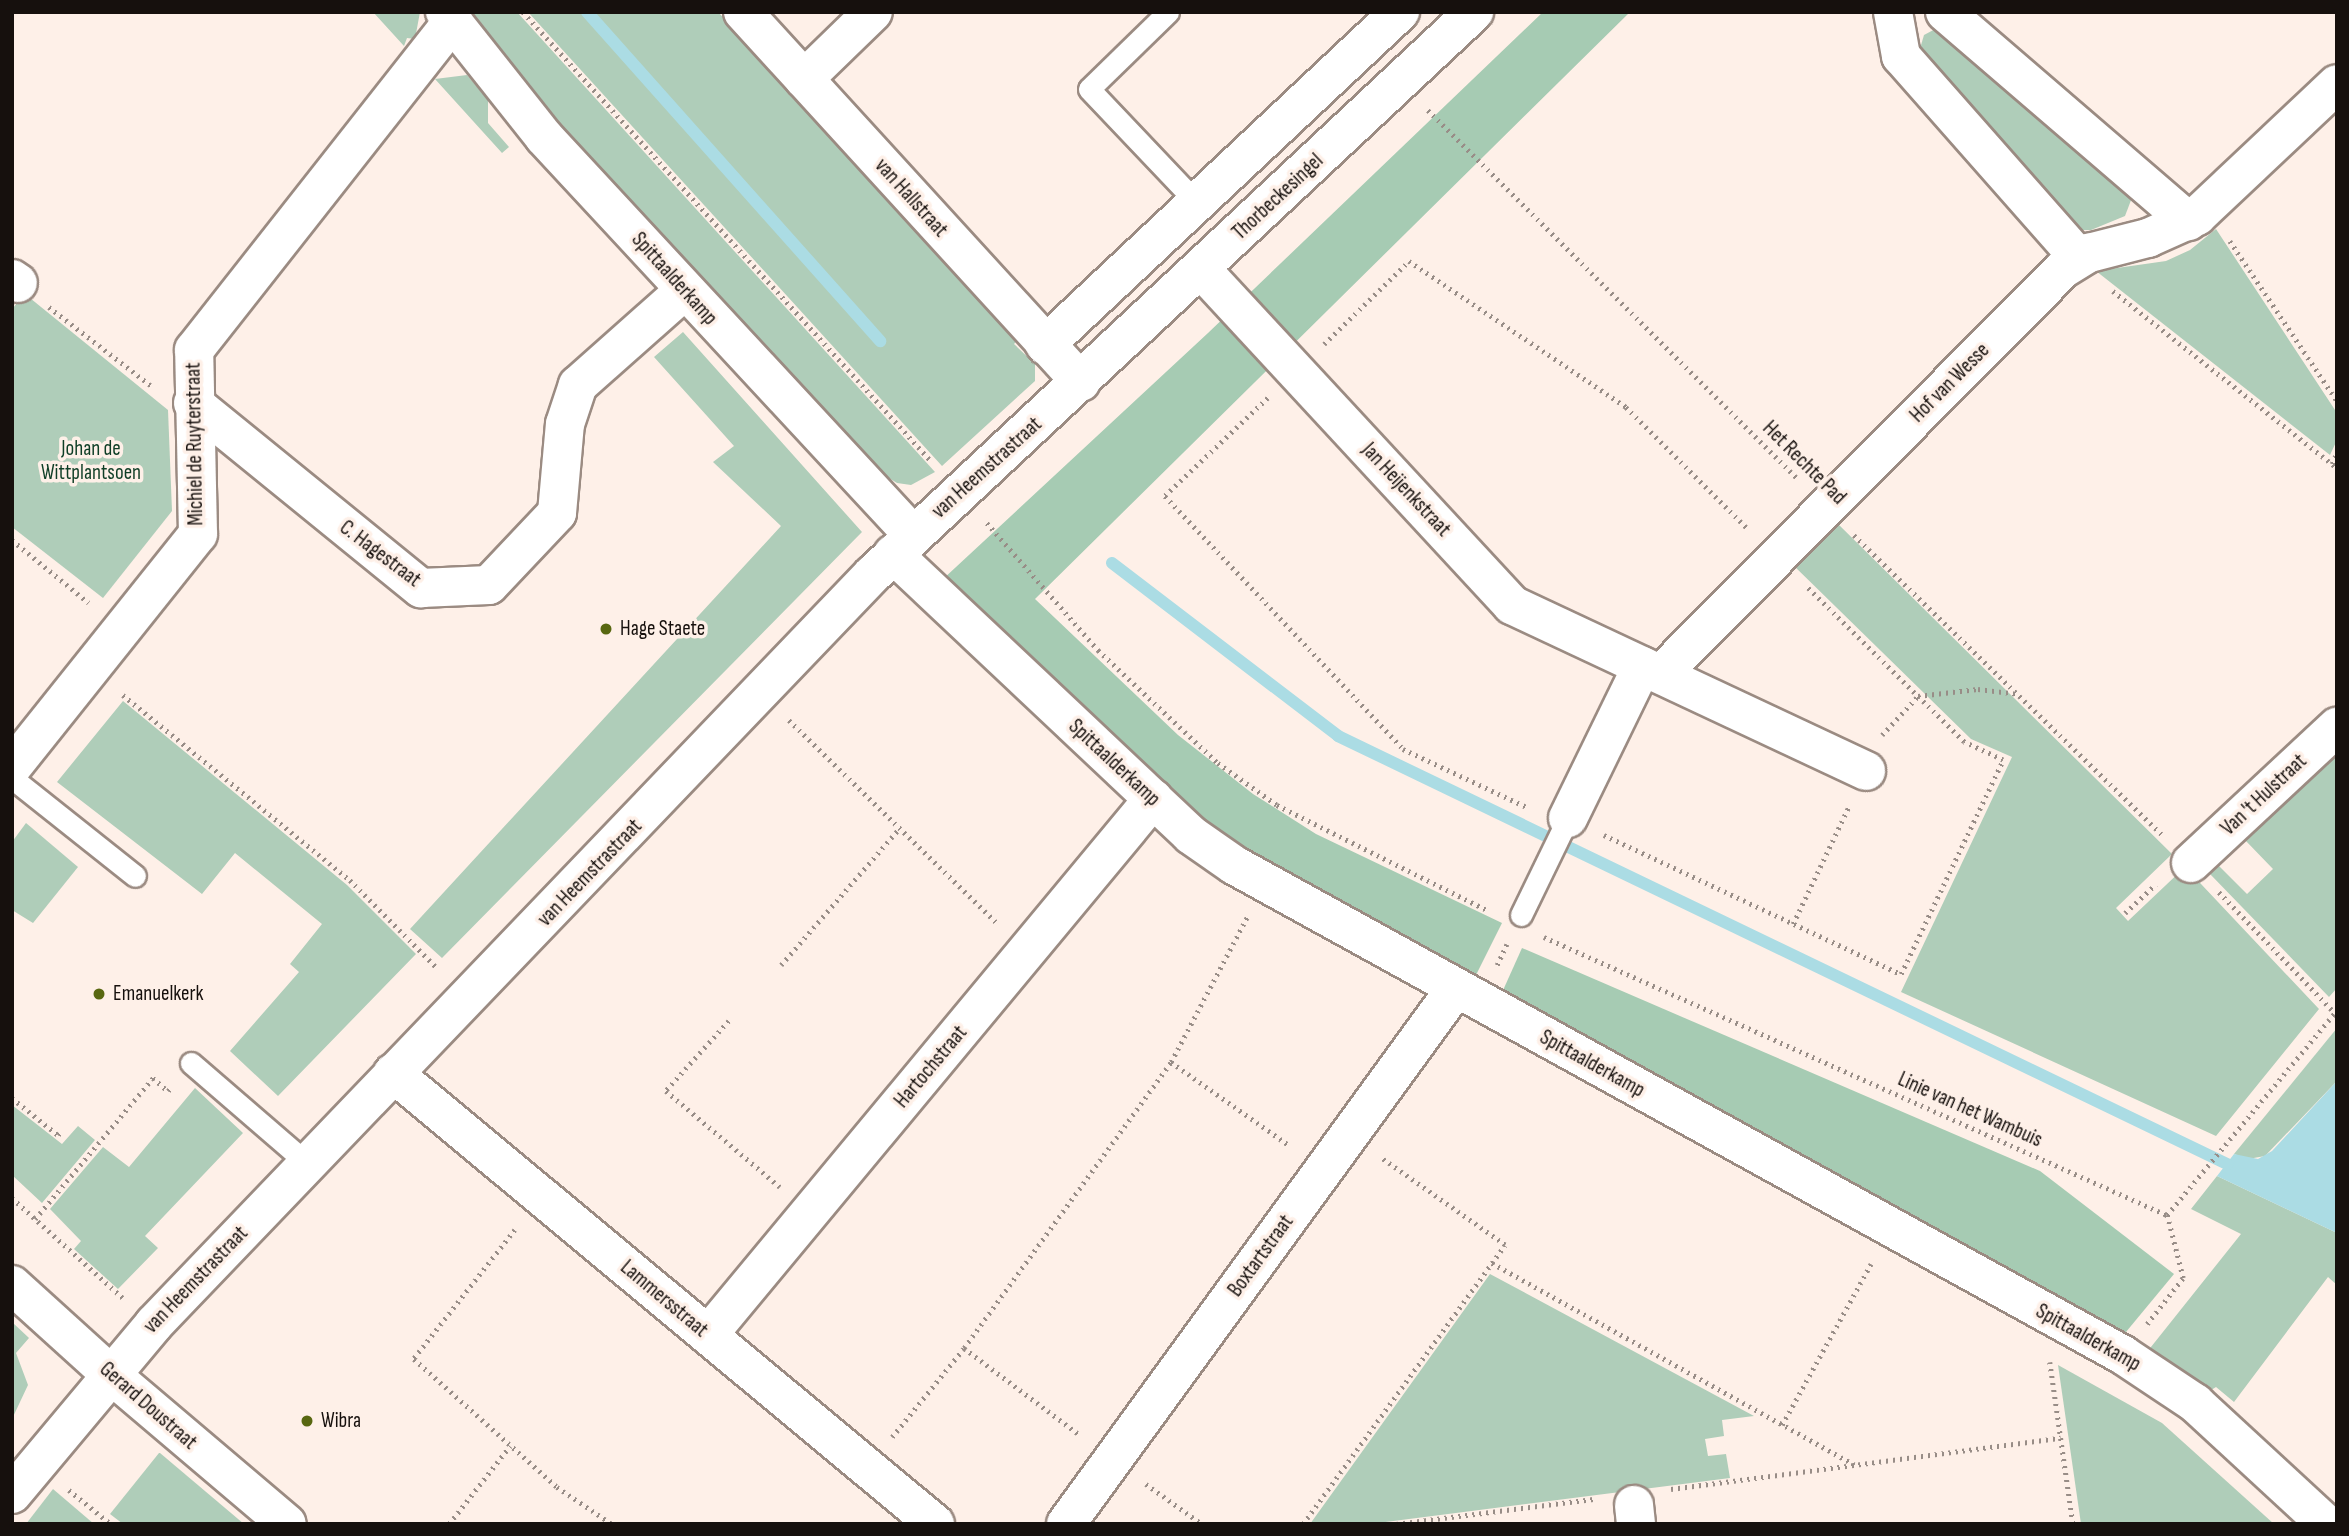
<!DOCTYPE html>
<style>
body{margin:0}
#map{position:relative;width:2349px;height:1536px;overflow:hidden;background:#fef0e8;font-family:"Sofia Sans Condensed",sans-serif}
div>[style]{position:absolute}
[style*='--x']{left:calc(var(--x)*1px);top:calc(var(--y)*1px);width:calc(var(--w)*1px);rotate:calc(var(--a)*1deg)}
.green>*{inset:0;background:#afcdb9}
.forest>*{inset:0;background:#a6cbb3}
.water>*{inset:0;background:#abdce4}
.stream>*{height:12px;margin:-6px;padding:0 6px;transform-origin:6px;border-radius:6px;background:#abdce4}
.path>*{height:4.5px;margin-top:-2.25px;transform-origin:0;background:repeating-linear-gradient(90deg,#988d87 0 2px,transparent 0 7px)}
.roads{filter:drop-shadow(2px 0 #9b8b82) drop-shadow(-2px 0 #9b8b82) drop-shadow(0 2px #9b8b82) drop-shadow(0 -2px #9b8b82)}
.service>*{height:21px;margin:-10.5px;padding:0 10.5px;transform-origin:10.5px;border-radius:10.5px;background:#fff}
.minor>*{height:38px;margin:-19px;padding:0 19px;transform-origin:19px;border-radius:19px;background:#fff}
.dots>*{width:19px;height:19px;translate:-50% -50%;box-sizing:border-box;border:4px solid #fef0e8;border-radius:50%}
span{translate:-50% -50%;white-space:nowrap;text-align:center;line-height:1.15;-webkit-text-stroke:7px #fef0e8;paint-order:stroke}
.street-label{font-size:21px;color:#16100d}
.park-label{font-size:21px;color:#0f3e26}
.poi-label{font-size:21px;color:#16100d}
.left{translate:0 -50%;text-align:left}
.frame{position:absolute;inset:0;border:14px solid #16100d;pointer-events:none}
</style>
<div id="map">
<div class="green">
<i style="clip-path:polygon(373px 12px,420px 12px,415px 39px,407px 38px,404px 46px)"></i>
<i style="clip-path:polygon(461px 12px,517px 12px,935px 472px,911px 485px,897px 483px,881px 473px,531px 99px)"></i>
<i style="clip-path:polygon(528px 12px,718px 12px,1022px 335px,1014px 344px,1035px 364px,1035px 381px,942px 466px)"></i>
<i style="clip-path:polygon(1939px 27px,2133px 195px,2125px 216px,2091px 230px,2079px 230px,1919px 52px,1924px 35px)"></i>
<i style="clip-path:polygon(467px 75px,488px 100px,488px 123px,509px 147px,502px 153px,435px 79px)"></i>
<i style="clip-path:polygon(2216px 229px,2337px 413px,2337px 440px,2330px 455px,2096px 271px,2166px 261px,2190px 250px)"></i>
<i style="clip-path:polygon(25px 294px,168px 410px,172px 511px,103px 598px,12px 527px,12px 309px)"></i>
<i style="clip-path:polygon(683px 332px,862px 532px,442px 958px,410px 929px,781px 526px,713px 462px,734px 446px,654px 357px)"></i>
<i style="clip-path:polygon(1834px 520px,2172px 854px,2116px 908px,2128px 921px,2185px 867px,2319px 1009px,2216px 1136px,1901px 992px,2012px 757px,1971px 739px,1792px 564px)"></i>
<i style="clip-path:polygon(123px 701px,347px 885px,416px 954px,278px 1096px,230px 1051px,299px 972px,290px 964px,322px 924px,235px 853px,202px 894px,57px 782px)"></i>
<i style="clip-path:polygon(2337px 753px,2337px 988px,2329px 997px,2210px 874px,2219px 866px,2247px 894px,2273px 869px,2245px 840px)"></i>
<i style="clip-path:polygon(26px 823px,78px 867px,33px 923px,12px 910px,12px 842px)"></i>
<i style="clip-path:polygon(2337px 1028px,2337px 1081px,2265px 1156px,2248px 1159px,2234px 1154px)"></i>
<i style="clip-path:polygon(195px 1088px,243px 1133px,145px 1236px,158px 1248px,118px 1289px,74px 1249px,81px 1241px,50px 1209px,103px 1147px,129px 1167px)"></i>
<i style="clip-path:polygon(12px 1105px,62px 1144px,78px 1126px,95px 1140px,42px 1203px,12px 1175px)"></i>
<i style="clip-path:polygon(2217px 1176px,2337px 1233px,2337px 1285px,2328px 1277px,2234px 1402px,2216px 1387px,2208px 1392px,2147px 1352px,2241px 1234px,2191px 1209px)"></i>
<i style="clip-path:polygon(1490px 1274px,1754px 1416px,1722px 1420px,1724px 1436px,1705px 1439px,1708px 1456px,1726px 1454px,1730px 1478px,1370px 1524px,1310px 1524px)"></i>
<i style="clip-path:polygon(12px 1322px,29px 1338px,16px 1353px,28px 1385px,12px 1419px)"></i>
<i style="clip-path:polygon(2058px 1365px,2162px 1423px,2274px 1524px,2081px 1524px)"></i>
<i style="clip-path:polygon(159px 1453px,160px 1453px,244px 1524px,123px 1524px,110px 1514px)"></i>
<i style="clip-path:polygon(53px 1489px,94px 1524px,26px 1524px)"></i>
</div>
<div class="forest">
<i style="clip-path:polygon(1543px 12px,1630px 12px,1035px 599px,1178px 735px,1253px 794px,1316px 834px,1502px 923px,1473px 981px,1222px 842px,942px 580px,1208px 333px)"></i>
<i style="clip-path:polygon(1522px 948px,2040px 1171px,2174px 1274px,2121px 1338px,1500px 997px)"></i>
</div>
<div class="water">
<i style="clip-path:polygon(2337px 1081px,2337px 1233px,2217px 1176px,2234px 1154px,2258px 1159px,2272px 1151px)"></i>
</div>
<div class="stream">
<i style="--x:587;--y:12;--w:441;--a:48.3"></i>
<i style="--x:1112;--y:563;--w:285;--a:37.4"></i>
<i style="--x:1338;--y:736;--w:987;--a:25.71"></i>
</div>
<div class="path">
<i style="--x:523;--y:12;--w:608;--a:47.73"></i>
<i style="--x:1428;--y:110;--w:523;--a:44.92"></i>
<i style="--x:2230;--y:241;--w:192;--a:56.2"></i>
<i style="--x:2113;--y:291;--w:285;--a:38.3"></i>
<i style="--x:49;--y:307;--w:131;--a:37.6"></i>
<i style="--x:1324;--y:344;--w:119;--a:-44.3"></i>
<i style="--x:1409;--y:261;--w:262;--a:33.9"></i>
<i style="--x:1626;--y:407;--w:171;--a:45"></i>
<i style="--x:1268;--y:398;--w:142;--a:136.4"></i>
<i style="--x:1165;--y:496;--w:347;--a:46.7"></i>
<i style="--x:1403;--y:749;--w:139;--a:25.1"></i>
<i style="--x:2332;--y:464;--w:12;--a:-66"></i>
<i style="--x:987;--y:523;--w:169;--a:48.8"></i>
<i style="--x:1098;--y:650;--w:165;--a:43.3"></i>
<i style="--x:1218;--y:763;--w:72;--a:35.4"></i>
<i style="--x:1277;--y:805;--w:237;--a:26.6"></i>
<i style="--x:1854;--y:535;--w:429;--a:44.2"></i>
<i style="--x:12;--y:540;--w:99;--a:39.3"></i>
<i style="--x:123;--y:695;--w:293;--a:39.2"></i>
<i style="--x:350;--y:880;--w:125;--a:45.3"></i>
<i style="--x:789;--y:720;--w:292;--a:44.3"></i>
<i style="--x:1882;--y:735;--w:53;--a:-47.3"></i>
<i style="--x:1918;--y:696;--w:60;--a:-6.7"></i>
<i style="--x:1978;--y:689;--w:38;--a:7"></i>
<i style="--x:1604;--y:835;--w:328;--a:25.1"></i>
<i style="--x:1901;--y:974;--w:237;--a:-64.5"></i>
<i style="--x:2003;--y:760;--w:43;--a:-155.2"></i>
<i style="--x:1964;--y:742;--w:223;--a:-135.4"></i>
<i style="--x:2219;--y:892;--w:168;--a:46.2"></i>
<i style="--x:2125;--y:913;--w:42;--a:-43.1"></i>
<i style="--x:1793;--y:924;--w:131;--a:-64.6"></i>
<i style="--x:1544;--y:937;--w:682;--a:24.05"></i>
<i style="--x:2167;--y:1215;--w:266;--a:-50.3"></i>
<i style="--x:781;--y:965;--w:180;--a:-49.1"></i>
<i style="--x:1497;--y:965;--w:23;--a:-65"></i>
<i style="--x:729;--y:1021;--w:94;--a:132"></i>
<i style="--x:666;--y:1091;--w:149;--a:40.1"></i>
<i style="--x:1171;--y:1062;--w:146;--a:35.2"></i>
<i style="--x:12;--y:1098;--w:59;--a:38.8"></i>
<i style="--x:58;--y:1135;--w:6;--a:-51"></i>
<i style="--x:12;--y:1198;--w:149;--a:42"></i>
<i style="--x:35;--y:1219;--w:184;--a:-50.1"></i>
<i style="--x:153;--y:1078;--w:20;--a:41"></i>
<i style="--x:168;--y:1091;--w:6;--a:-51"></i>
<i style="--x:515;--y:1230;--w:164;--a:128.1"></i>
<i style="--x:414;--y:1359;--w:192;--a:41.8"></i>
<i style="--x:557;--y:1487;--w:66;--a:33.9"></i>
<i style="--x:1492;--y:1263;--w:415;--a:29.1"></i>
<i style="--x:2147;--y:1324;--w:58;--a:-52"></i>
<i style="--x:2183;--y:1278;--w:65;--a:-104.3"></i>
<i style="--x:964;--y:1348;--w:145;--a:36.9"></i>
<i style="--x:2050;--y:1362;--w:164;--a:81.9"></i>
<i style="--x:1782;--y:1425;--w:184;--a:-61.1"></i>
<i style="--x:892;--y:1437;--w:114;--a:-51"></i>
<i style="--x:964;--y:1348;--w:353;--a:-54.1"></i>
<i style="--x:1171;--y:1062;--w:164;--a:-62.3"></i>
<i style="--x:1146;--y:1484;--w:69;--a:35.5"></i>
<i style="--x:1671;--y:1489;--w:393;--a:-7.5"></i>
<i style="--x:69;--y:1490;--w:54;--a:39"></i>
<i style="--x:449;--y:1524;--w:99;--a:-52"></i>
<i style="--x:1303;--y:1524;--w:344;--a:-54.1"></i>
<i style="--x:1505;--y:1245;--w:151;--a:-144.9"></i>
<i style="--x:1396;--y:1524;--w:199;--a:-7.2"></i>
</div>
<div class="roads">
<div class="service">
<i style="--x:1168;--y:12;--w:110;--a:135.7"></i>
<i style="--x:1089;--y:89;--w:158;--a:46.5"></i>
<i style="--x:12;--y:778;--w:157;--a:38.5"></i>
<i style="--x:1521;--y:915;--w:108;--a:-64.1"></i>
<i style="--x:191;--y:1063;--w:153;--a:40.8"></i>
</div>
<div class="minor">
<i style="--x:445;--y:12;--w:159;--a:51.6"></i>
<i style="--x:544;--y:137;--w:544;--a:47.16"></i>
<i style="--x:743;--y:12;--w:501;--a:47.59"></i>
<i style="--x:1893;--y:12;--w:45;--a:79.7"></i>
<i style="--x:1901;--y:56;--w:269;--a:48.6"></i>
<i style="--x:1945;--y:12;--w:321;--a:40.7"></i>
<i style="--x:804;--y:79;--w:96;--a:-44.2"></i>
<i style="--x:1201;--y:269;--w:458;--a:47.2"></i>
<i style="--x:1512;--y:605;--w:391;--a:25.1"></i>
<i style="--x:12;--y:279;--w:7;--a:34"></i>
<i style="--x:1045;--y:345;--w:487;--a:-43.2"></i>
<i style="--x:193;--y:403;--w:294;--a:39.1"></i>
<i style="--x:421;--y:588;--w:68;--a:-2.5"></i>
<i style="--x:489;--y:585;--w:99;--a:-46.6"></i>
<i style="--x:557;--y:513;--w:89;--a:-84.9"></i>
<i style="--x:565;--y:424;--w:41;--a:-71.6"></i>
<i style="--x:578;--y:385;--w:143;--a:-41.6"></i>
<i style="--x:893;--y:554;--w:410;--a:43.3"></i>
<i style="--x:1191;--y:835;--w:52;--a:34.9"></i>
<i style="--x:1234;--y:865;--w:1015;--a:28.86"></i>
<i style="--x:2123;--y:1355;--w:87;--a:33.7"></i>
<i style="--x:2195;--y:1403;--w:178;--a:42.7"></i>
<i style="--x:1661;--y:674;--w:571;--a:-45.21"></i>
<i style="--x:2063;--y:269;--w:31;--a:-32"></i>
<i style="--x:2089;--y:253;--w:61;--a:-14.3"></i>
<i style="--x:2148;--y:238;--w:54;--a:-24.2"></i>
<i style="--x:2197;--y:216;--w:192;--a:-43.3"></i>
<i style="--x:12;--y:767;--w:298;--a:-51.4"></i>
<i style="--x:198;--y:534;--w:184;--a:-91.2"></i>
<i style="--x:194;--y:350;--w:419;--a:-51.8"></i>
<i style="--x:1568;--y:818;--w:169;--a:-64"></i>
<i style="--x:2191;--y:863;--w:200;--a:-43"></i>
<i style="--x:393;--y:1073;--w:705;--a:39.76"></i>
<i style="--x:12;--y:1285;--w:131;--a:42.2"></i>
<i style="--x:109;--y:1373;--w:233;--a:40.3"></i>
<i style="--x:708;--y:1335;--w:697;--a:-50.3"></i>
<i style="--x:12;--y:1494;--w:222;--a:-50.1"></i>
<i style="--x:154;--y:1324;--w:1039;--a:-46.21"></i>
<i style="--x:873;--y:574;--w:823;--a:-43.08"></i>
<i style="--x:1634;--y:1505;--w:19;--a:84"></i>
<i style="--x:1066;--y:1524;--w:663;--a:-53.96"></i>
</div>
</div>
<div class="dots">
<i style="left:606px;top:629px;background:#586710"></i>
<i style="left:99px;top:994px;background:#586710"></i>
<i style="left:307px;top:1421px;background:#586710"></i>
</div>
<div class="street-label">
<span style="left:1278px;top:197px;rotate:-43deg">Thorbeckesingel</span>
<span style="left:911px;top:198px;rotate:48deg">van Hallstraat</span>
<span style="left:674px;top:279px;rotate:48deg">Spittaalderkamp</span>
<span style="left:1950px;top:383px;rotate:-45deg">Hof van Wesse</span>
<span style="left:195px;top:444px;rotate:-91deg">Michiel de Ruyterstraat</span>
<span style="left:1804px;top:463px;rotate:45deg">Het Rechte Pad</span>
<span style="left:987px;top:468px;rotate:-42deg">van Heemstrastraat</span>
<span style="left:1406px;top:490px;rotate:47deg">Jan Heijenkstraat</span>
<span style="left:380px;top:554px;rotate:37deg">C. Hagestraat</span>
<span style="left:1114px;top:763px;rotate:43deg">Spittaalderkamp</span>
<span style="left:2264px;top:795px;rotate:-43deg">Van 't Hulstraat</span>
<span style="left:590px;top:873px;rotate:-46deg">van Heemstrastraat</span>
<span style="left:1592px;top:1064px;rotate:29deg">Spittaalderkamp</span>
<span style="left:931px;top:1067px;rotate:-50deg">Hartochstraat</span>
<span style="left:1970px;top:1110px;rotate:24deg">Linie van het Wambuis</span>
<span style="left:1261px;top:1256px;rotate:-54deg">Boxtartstraat</span>
<span style="left:196px;top:1280px;rotate:-46deg">van Heemstrastraat</span>
<span style="left:664px;top:1299px;rotate:40deg">Lammersstraat</span>
<span style="left:2088px;top:1338px;rotate:29deg">Spittaalderkamp</span>
<span style="left:148px;top:1406px;rotate:41deg">Gerard Doustraat</span>
</div>
<div class="park-label">
<span style="left:91px;top:461px">Johan de<br>Wittplantsoen</span>
</div>
<div class="poi-label">
<span class="left" style="left:620px;top:629px">Hage Staete</span>
<span class="left" style="left:113px;top:994px">Emanuelkerk</span>
<span class="left" style="left:321px;top:1421px">Wibra</span>
</div>
<div class="frame"></div>
</div>
